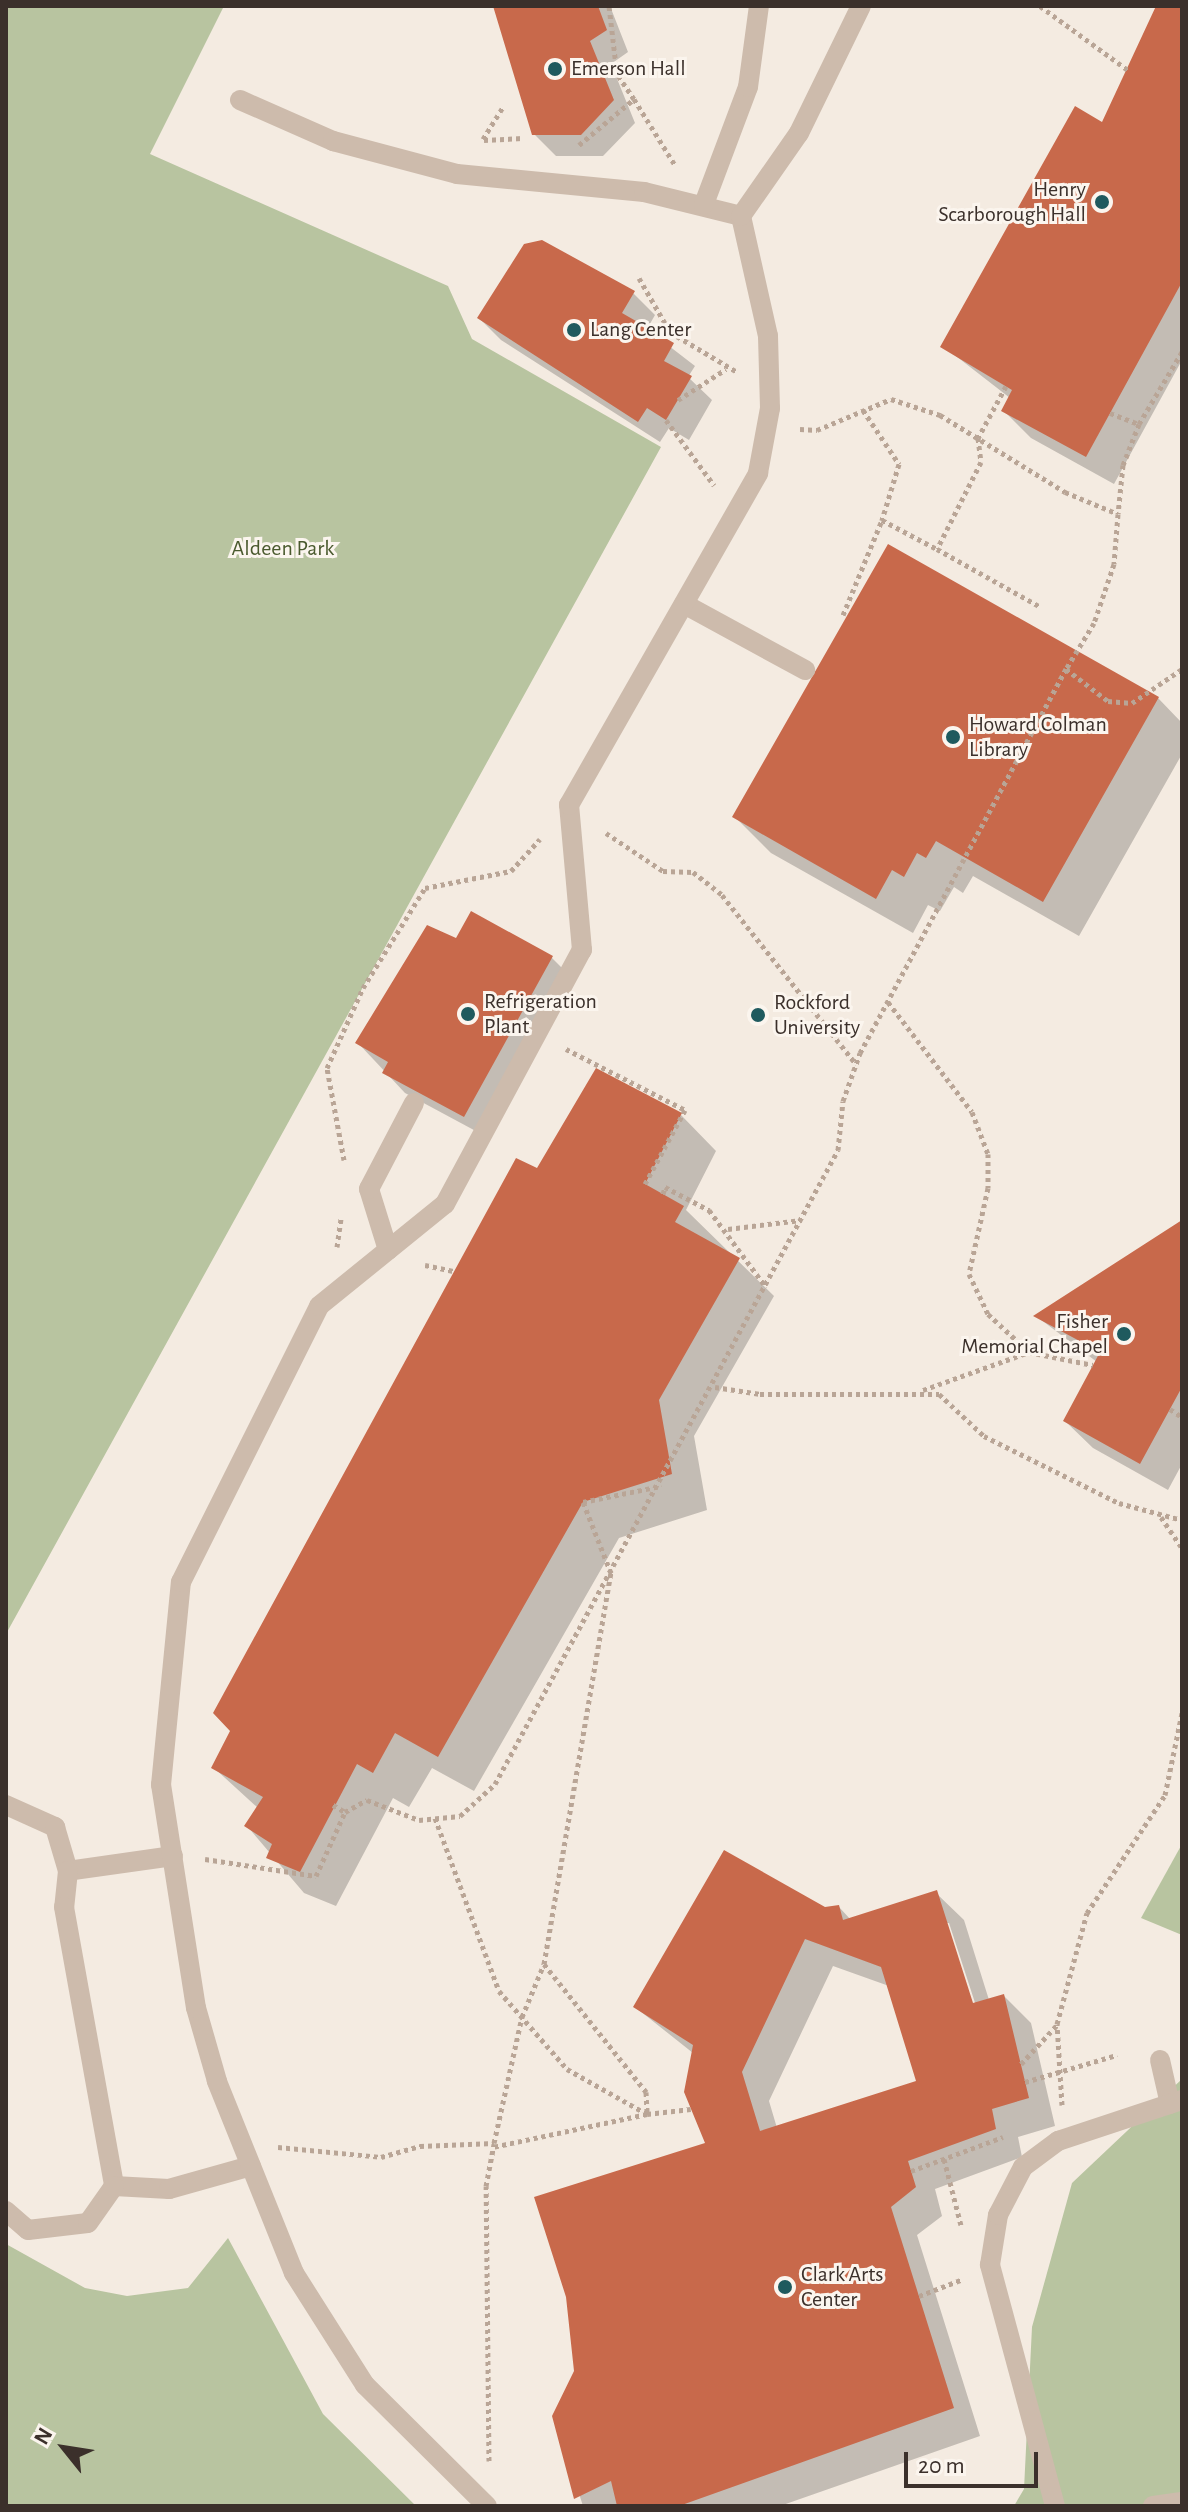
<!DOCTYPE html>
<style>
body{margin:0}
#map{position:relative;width:1188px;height:2512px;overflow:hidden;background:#f4ebe1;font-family:"Alegreya Sans",sans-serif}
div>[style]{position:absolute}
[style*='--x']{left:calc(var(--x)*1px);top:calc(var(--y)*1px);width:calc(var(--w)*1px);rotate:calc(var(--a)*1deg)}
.green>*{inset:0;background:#b8c4a0}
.shadow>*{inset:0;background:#0003}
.building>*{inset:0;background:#c8694b}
.path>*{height:5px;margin-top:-2.5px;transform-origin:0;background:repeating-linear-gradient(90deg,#b9a596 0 4px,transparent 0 8px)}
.minor>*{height:20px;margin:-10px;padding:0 10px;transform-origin:10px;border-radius:10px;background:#cdbbac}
.dots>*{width:22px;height:22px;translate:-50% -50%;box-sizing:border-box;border:4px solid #fbf5ee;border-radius:50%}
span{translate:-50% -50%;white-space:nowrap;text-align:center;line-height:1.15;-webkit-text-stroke:6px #fbf5ee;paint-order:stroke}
.poi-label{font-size:22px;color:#3b302b}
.left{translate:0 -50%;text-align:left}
.right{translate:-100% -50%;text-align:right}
.park-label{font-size:22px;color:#4a5a2e}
.frame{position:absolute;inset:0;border:8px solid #3b302b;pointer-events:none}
.north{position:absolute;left:24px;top:2408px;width:80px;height:80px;-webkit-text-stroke:6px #fbf5ee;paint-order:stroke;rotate:300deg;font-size:22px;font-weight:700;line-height:32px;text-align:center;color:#3b302b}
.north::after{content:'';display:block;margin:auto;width:28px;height:36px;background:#3b302b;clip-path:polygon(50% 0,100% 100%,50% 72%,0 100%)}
.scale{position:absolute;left:904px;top:2452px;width:134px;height:36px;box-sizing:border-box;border:4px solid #3b302b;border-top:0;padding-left:10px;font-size:24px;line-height:28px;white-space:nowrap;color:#3b302b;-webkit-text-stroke:6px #fbf5ee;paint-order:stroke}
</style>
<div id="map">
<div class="green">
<i style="clip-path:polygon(6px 6px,224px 6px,150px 154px,448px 286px,472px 339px,661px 447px,6px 1634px)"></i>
<i style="clip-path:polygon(1182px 1844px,1182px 1935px,1141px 1918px)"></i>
<i style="clip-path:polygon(1182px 2079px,1182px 2506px,1014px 2506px,1024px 2489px,1032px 2327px,1072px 2183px)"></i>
<i style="clip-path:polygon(228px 2238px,323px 2414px,416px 2506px,6px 2506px,6px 2244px,85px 2288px,127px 2296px,188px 2288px)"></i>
</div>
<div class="shadow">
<i style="clip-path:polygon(495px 6px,610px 6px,628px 52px,611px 64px,635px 123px,603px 156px,556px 156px,534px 134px)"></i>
<i style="clip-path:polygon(1158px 6px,1182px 6px,1182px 360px,1114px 484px,1031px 438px,1003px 410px,1010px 398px,943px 346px,1103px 124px)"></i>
<i style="clip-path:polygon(633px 293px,655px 315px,647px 329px,695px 366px,688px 377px,712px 400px,689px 440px,669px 428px,660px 442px,501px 340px,479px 318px)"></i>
<i style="clip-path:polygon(1158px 698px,1182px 723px,1182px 754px,1079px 936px,973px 876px,963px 893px,954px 887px,940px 911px,928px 905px,913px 933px,771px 853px,735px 817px)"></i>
<i style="clip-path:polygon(457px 941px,552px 958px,572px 978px,485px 1136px,405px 1093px,358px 1043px)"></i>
<i style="clip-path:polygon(681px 1115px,716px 1151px,686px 1210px,774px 1296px,694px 1436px,707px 1510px,619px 1538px,474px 1791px,432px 1768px,409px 1807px,393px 1798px,336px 1906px,304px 1893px,247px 1826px,258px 1808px,213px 1767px,537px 1171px)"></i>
<i style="clip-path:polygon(1182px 1222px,1182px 1464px,1168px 1490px,1093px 1448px,1065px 1421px,1097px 1362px,1036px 1316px)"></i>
<i style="clip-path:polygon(evenodd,936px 1893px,964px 1920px,989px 2000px,1004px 1996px,1031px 2023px,1055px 2126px,1018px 2137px,1022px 2157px,935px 2189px,942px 2216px,917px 2235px,980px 2436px,780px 2506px,583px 2506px,554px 2416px,707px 2144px,693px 2053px,635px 2007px,825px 1910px,839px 1907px,851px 1920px,936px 1893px,945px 1923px,949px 1923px,978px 2012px,974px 2014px,945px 1923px,936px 1893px,833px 1966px,889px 1986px,919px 2083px,777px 2128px,769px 2101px,833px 1966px)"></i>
</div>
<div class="building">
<i style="clip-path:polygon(493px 6px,598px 6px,607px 30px,590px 41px,614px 100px,581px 135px,532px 135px)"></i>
<i style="clip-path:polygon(1156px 6px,1182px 6px,1182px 282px,1086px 457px,1001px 411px,1012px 390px,940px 347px,1075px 106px,1102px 122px)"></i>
<i style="clip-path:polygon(542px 240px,635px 291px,622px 313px,674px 343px,664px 361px,692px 376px,666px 420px,647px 408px,638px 422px,477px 318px,524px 244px)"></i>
<i style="clip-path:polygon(888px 544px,1159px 697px,1043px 902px,936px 841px,926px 858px,917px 853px,904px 877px,892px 870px,876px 899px,732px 817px)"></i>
<i style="clip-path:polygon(471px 911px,553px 956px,464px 1117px,382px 1073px,388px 1062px,355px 1043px,427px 925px,456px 938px)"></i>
<i style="clip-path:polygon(596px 1068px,682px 1113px,645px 1184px,684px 1206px,675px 1222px,740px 1258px,659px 1400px,672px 1474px,583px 1502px,438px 1757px,395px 1733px,373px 1773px,357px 1764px,300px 1872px,266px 1858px,272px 1844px,244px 1826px,263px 1797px,211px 1768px,230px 1731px,213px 1713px,516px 1158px,537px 1168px)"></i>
<i style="clip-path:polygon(1182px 1220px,1182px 1387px,1140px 1464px,1063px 1421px,1100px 1352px,1033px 1316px)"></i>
<i style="clip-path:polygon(evenodd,724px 1850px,825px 1907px,839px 1905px,843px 1920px,937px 1890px,973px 2003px,1004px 1994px,1029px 2098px,992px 2109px,996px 2129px,908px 2161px,916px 2187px,891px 2207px,954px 2408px,679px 2506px,617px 2506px,611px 2481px,574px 2499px,552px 2416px,574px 2371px,566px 2297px,534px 2197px,705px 2143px,684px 2092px,693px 2045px,633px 2007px,724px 1850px,805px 1939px,881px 1967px,916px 2081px,760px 2131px,742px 2072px,805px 1939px)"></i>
</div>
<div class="path">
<i style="--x:1040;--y:6;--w:110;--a:36.1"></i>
<i style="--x:603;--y:72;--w:14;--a:8"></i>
<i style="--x:617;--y:74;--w:68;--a:-96.7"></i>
<i style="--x:634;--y:99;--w:78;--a:58.2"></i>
<i style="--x:483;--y:139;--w:38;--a:-58"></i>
<i style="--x:484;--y:140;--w:39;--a:-3"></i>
<i style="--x:579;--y:145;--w:72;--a:-39.9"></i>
<i style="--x:634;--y:99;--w:30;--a:-124"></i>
<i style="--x:639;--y:278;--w:62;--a:60.1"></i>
<i style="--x:670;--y:332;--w:78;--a:30.8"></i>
<i style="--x:1006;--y:386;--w:59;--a:118.3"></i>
<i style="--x:978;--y:438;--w:24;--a:83"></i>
<i style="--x:981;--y:462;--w:97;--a:116.8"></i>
<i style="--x:937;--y:549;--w:117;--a:29.2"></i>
<i style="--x:678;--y:400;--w:57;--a:-32.9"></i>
<i style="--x:863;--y:410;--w:65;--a:56.3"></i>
<i style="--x:899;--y:464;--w:59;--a:106.9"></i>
<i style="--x:882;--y:520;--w:62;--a:27.8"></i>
<i style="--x:1110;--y:413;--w:31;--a:21"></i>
<i style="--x:1139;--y:424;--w:44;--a:111.3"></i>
<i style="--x:1123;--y:465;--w:49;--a:95.8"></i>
<i style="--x:666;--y:420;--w:81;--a:53.6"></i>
<i style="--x:1139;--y:424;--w:84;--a:-59.2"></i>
<i style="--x:800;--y:429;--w:17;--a:3"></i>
<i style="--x:817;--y:430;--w:80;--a:-22.7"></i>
<i style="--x:891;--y:399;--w:52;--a:18.1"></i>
<i style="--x:940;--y:415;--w:147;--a:31.6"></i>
<i style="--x:1065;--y:492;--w:57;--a:22.5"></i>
<i style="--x:1118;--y:514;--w:50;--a:94.6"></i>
<i style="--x:1114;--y:564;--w:62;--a:108.7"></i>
<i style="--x:1094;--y:623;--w:54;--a:121.3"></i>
<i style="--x:843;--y:615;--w:103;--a:-67.7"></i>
<i style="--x:606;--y:833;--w:69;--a:33.7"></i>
<i style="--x:663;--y:871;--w:30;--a:2"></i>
<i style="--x:693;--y:872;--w:37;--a:38"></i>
<i style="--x:722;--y:895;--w:216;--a:51.6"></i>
<i style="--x:888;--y:1002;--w:138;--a:52.6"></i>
<i style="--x:972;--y:1112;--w:45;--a:69.1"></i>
<i style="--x:988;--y:1154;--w:34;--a:90"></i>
<i style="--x:988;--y:1188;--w:88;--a:102.5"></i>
<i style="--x:969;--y:1274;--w:44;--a:64.6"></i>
<i style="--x:988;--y:1314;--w:56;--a:42.8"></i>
<i style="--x:566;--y:1049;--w:134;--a:27.1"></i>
<i style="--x:685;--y:1110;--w:84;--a:118.4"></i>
<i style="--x:344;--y:1160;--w:94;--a:-100.5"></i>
<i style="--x:327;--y:1068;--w:88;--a:-65.8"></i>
<i style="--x:363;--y:988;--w:118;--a:-58.2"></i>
<i style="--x:425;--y:888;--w:88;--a:-11.2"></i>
<i style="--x:511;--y:871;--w:43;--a:-47.8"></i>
<i style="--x:663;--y:1194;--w:7;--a:-74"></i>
<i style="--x:665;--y:1187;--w:50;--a:27.6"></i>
<i style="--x:709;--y:1210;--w:96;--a:53.5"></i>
<i style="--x:728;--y:1229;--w:74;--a:-7"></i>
<i style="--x:337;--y:1247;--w:29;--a:-82"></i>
<i style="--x:425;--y:1265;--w:30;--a:12"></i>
<i style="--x:715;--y:1387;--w:46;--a:8.8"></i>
<i style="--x:760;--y:1394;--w:179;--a:0"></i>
<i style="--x:939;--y:1394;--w:62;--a:43"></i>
<i style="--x:984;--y:1436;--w:151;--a:26.4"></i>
<i style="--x:1119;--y:1503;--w:65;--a:15.1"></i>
<i style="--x:923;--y:1390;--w:113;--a:-19.7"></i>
<i style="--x:1029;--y:1352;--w:65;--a:11.5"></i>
<i style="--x:1170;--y:1409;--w:14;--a:34"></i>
<i style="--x:1161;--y:1517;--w:37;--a:56"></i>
<i style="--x:333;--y:1805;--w:14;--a:30"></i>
<i style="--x:435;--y:1818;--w:184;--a:69.7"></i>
<i style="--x:499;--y:1991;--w:103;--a:48.9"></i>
<i style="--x:567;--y:2069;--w:92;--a:29.4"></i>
<i style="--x:647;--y:2114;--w:44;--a:-6.5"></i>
<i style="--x:205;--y:1859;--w:112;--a:8.7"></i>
<i style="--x:316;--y:1876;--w:70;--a:-65.6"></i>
<i style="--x:345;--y:1812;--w:25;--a:-29"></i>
<i style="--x:367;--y:1800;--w:56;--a:21"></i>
<i style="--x:419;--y:1820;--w:41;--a:-5.6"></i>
<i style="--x:460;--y:1816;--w:47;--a:-42.4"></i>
<i style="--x:495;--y:1784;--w:721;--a:-61.59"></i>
<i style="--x:838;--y:1150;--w:49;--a:-84.2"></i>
<i style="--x:843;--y:1101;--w:51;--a:-70.5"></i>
<i style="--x:860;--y:1053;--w:436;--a:-61.8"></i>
<i style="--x:1066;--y:669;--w:53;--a:37.3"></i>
<i style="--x:1108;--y:701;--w:24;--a:5"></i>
<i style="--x:1132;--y:703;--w:60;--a:-34.2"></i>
<i style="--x:544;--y:1964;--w:397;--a:-80.3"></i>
<i style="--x:611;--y:1573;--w:76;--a:-111.5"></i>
<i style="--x:583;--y:1502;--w:80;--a:-11.6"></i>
<i style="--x:1021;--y:2064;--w:53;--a:-47.3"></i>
<i style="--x:1025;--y:2082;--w:96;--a:-16.4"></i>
<i style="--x:1062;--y:2105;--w:81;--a:-93.5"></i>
<i style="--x:1057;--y:2024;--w:115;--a:-74.9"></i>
<i style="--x:1087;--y:1913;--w:141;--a:-56.5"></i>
<i style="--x:1165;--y:1795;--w:84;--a:-78.3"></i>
<i style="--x:278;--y:2147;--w:103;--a:5.5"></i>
<i style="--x:381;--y:2157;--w:41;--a:-15.8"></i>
<i style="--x:420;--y:2146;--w:74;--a:-2.3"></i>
<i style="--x:494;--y:2143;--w:129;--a:-77.5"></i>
<i style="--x:522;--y:2017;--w:57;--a:-67.5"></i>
<i style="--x:544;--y:1964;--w:164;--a:51.4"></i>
<i style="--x:646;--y:2092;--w:22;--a:87"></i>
<i style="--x:647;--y:2114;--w:157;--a:167.9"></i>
<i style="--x:944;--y:2159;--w:68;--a:75.6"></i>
<i style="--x:911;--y:2171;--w:98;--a:-20.3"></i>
<i style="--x:919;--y:2296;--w:47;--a:-21.1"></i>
<i style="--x:489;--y:2461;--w:275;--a:-90.6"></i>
<i style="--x:486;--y:2186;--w:43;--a:-79.2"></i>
</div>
<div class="minor">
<i style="--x:240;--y:100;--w:102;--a:23.8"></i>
<i style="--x:333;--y:141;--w:128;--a:14.9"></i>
<i style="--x:457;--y:174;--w:188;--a:5.5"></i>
<i style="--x:644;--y:192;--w:100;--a:13.9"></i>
<i style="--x:704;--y:204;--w:125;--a:-69.4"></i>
<i style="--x:748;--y:87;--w:82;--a:-82.3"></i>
<i style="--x:684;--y:604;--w:138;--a:28.6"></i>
<i style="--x:388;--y:1250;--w:64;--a:-107.3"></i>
<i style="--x:369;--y:1189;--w:97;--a:-62.4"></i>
<i style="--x:6;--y:1805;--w:54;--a:24.2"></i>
<i style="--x:55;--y:1827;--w:46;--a:73.5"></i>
<i style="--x:173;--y:1856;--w:106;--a:171.9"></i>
<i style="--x:68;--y:1871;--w:36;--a:96"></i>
<i style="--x:64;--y:1907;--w:283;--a:79.8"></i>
<i style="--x:114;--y:2186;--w:55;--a:3.1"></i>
<i style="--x:169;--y:2189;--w:85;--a:-15.7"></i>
<i style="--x:1160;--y:2060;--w:45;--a:77.2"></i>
<i style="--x:6;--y:2211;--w:29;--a:41"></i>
<i style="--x:28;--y:2230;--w:60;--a:-6.7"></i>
<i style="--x:88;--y:2223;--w:45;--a:-54.9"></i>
<i style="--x:487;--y:2506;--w:172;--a:-135.2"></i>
<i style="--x:365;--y:2385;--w:133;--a:-122.4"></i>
<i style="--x:294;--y:2273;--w:207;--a:-111.9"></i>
<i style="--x:217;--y:2081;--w:76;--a:-106"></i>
<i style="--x:196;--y:2008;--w:226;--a:-98.9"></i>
<i style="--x:161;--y:1785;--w:204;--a:-84.4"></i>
<i style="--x:181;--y:1582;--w:309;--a:-63.4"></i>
<i style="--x:319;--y:1306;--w:162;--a:-39"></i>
<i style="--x:445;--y:1204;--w:289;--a:-61.7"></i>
<i style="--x:582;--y:950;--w:146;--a:-95.1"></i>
<i style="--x:569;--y:805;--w:382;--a:-60.3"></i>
<i style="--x:758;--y:473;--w:66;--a:-79.5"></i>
<i style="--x:770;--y:408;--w:72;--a:-91.6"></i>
<i style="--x:768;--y:336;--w:123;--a:-102.7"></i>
<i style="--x:741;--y:216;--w:101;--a:-55.1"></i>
<i style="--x:799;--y:133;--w:141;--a:-64"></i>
<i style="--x:1055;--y:2506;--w:250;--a:-105.1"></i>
<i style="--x:990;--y:2265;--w:51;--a:-80.9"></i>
<i style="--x:998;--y:2215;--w:54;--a:-62.5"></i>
<i style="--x:1023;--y:2167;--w:44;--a:-36.6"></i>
<i style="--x:1058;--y:2141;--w:131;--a:-18.3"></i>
<i style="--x:1153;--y:2506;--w:29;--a:-8"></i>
</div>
<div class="dots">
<i style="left:555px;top:69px;background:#1f5a5e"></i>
<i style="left:1102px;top:202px;background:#1f5a5e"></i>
<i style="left:574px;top:330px;background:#1f5a5e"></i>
<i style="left:953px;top:737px;background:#1f5a5e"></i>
<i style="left:468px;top:1014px;background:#1f5a5e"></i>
<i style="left:758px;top:1015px;background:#1f5a5e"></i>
<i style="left:1124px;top:1334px;background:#1f5a5e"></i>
<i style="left:785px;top:2287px;background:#1f5a5e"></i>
</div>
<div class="poi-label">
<span class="left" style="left:571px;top:69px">Emerson Hall</span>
<span class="right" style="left:1086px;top:202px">Henry<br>Scarborough Hall</span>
<span class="left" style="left:590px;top:330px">Lang Center</span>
<span class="left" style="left:969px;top:737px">Howard Colman<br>Library</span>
<span class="left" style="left:484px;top:1014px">Refrigeration<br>Plant</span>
<span class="left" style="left:774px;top:1015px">Rockford<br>University</span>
<span class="right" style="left:1108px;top:1334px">Fisher<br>Memorial Chapel</span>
<span class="left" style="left:801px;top:2287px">Clark Arts<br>Center</span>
</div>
<div class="park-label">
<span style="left:283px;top:549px">Aldeen Park</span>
</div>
<div class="frame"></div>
<div class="north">N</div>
<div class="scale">20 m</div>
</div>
